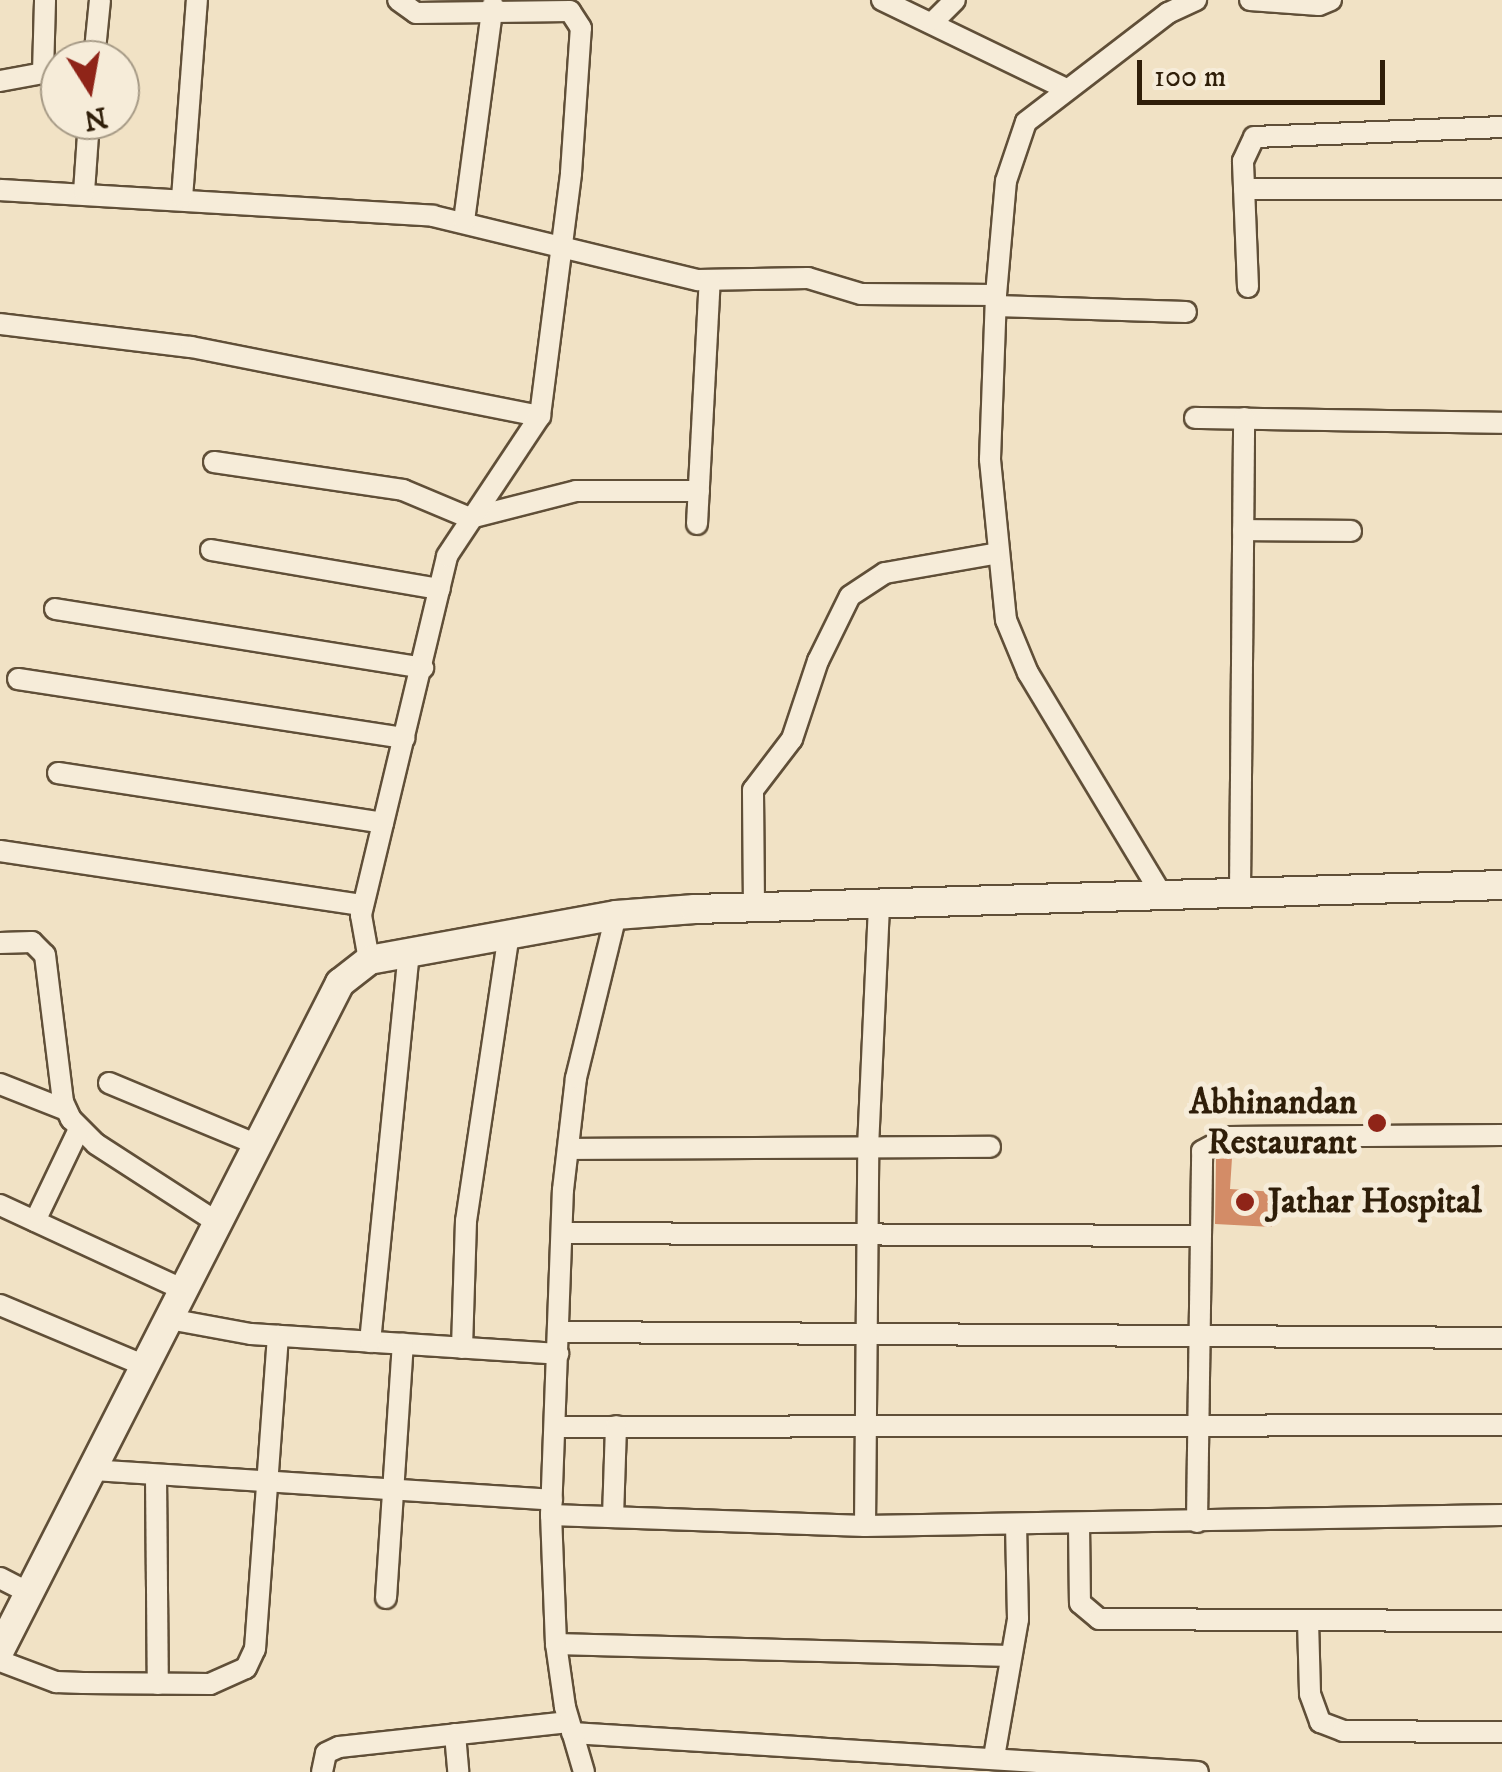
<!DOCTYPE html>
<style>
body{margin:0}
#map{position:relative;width:1502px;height:1772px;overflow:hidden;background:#f1e2c5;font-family:"IM FELL DW Pica",serif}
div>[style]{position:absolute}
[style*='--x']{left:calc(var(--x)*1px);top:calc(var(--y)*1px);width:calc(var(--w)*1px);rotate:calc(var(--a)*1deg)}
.building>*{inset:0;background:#d38c67}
.roads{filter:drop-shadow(2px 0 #604f38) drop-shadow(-2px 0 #604f38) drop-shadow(0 2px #604f38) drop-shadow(0 -2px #604f38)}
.street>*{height:20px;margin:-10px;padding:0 10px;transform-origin:10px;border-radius:10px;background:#f6ecd9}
.secondary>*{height:28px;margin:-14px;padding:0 14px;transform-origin:14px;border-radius:14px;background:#f6ecd9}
.dots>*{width:28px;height:28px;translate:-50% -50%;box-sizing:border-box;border:5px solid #f6ecd9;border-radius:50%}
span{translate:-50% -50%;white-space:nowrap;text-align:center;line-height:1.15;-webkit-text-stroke:10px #f6ecd9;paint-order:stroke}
.poi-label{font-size:35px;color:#2f1e09;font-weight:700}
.right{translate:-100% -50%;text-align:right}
.left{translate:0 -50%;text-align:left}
.north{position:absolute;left:40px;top:40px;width:100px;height:100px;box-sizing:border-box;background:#f6ecd9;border:2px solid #a69a86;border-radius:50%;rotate:169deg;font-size:28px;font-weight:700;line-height:40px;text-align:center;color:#2f1e09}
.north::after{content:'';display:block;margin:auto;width:35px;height:45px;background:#8f2418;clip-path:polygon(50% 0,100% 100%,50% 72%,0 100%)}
.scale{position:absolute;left:1137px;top:60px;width:248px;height:45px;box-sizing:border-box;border:5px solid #2f1e09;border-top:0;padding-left:12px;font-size:30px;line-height:35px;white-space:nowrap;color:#2f1e09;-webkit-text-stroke:8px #f6ecd9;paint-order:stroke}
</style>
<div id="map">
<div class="building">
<i style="clip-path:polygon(1232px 1158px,1230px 1189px,1274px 1192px,1272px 1227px,1215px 1224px,1216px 1159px)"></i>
</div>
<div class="roads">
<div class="street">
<i style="--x:882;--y:0;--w:204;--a:25.8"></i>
<i style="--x:1250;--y:0;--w:69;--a:4.1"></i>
<i style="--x:1319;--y:5;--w:13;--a:-23"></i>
<i style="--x:935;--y:20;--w:28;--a:-45"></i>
<i style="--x:94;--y:60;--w:60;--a:-84.3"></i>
<i style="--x:0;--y:81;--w:44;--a:-10.5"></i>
<i style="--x:43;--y:73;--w:73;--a:-88.4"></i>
<i style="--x:1244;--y:189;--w:258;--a:0"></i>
<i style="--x:0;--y:190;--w:434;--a:3.4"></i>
<i style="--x:433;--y:216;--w:273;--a:13.6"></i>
<i style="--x:698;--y:280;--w:110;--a:-1"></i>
<i style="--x:808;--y:278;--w:55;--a:16.8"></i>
<i style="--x:861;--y:294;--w:135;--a:0.4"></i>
<i style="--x:84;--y:192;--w:72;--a:-86"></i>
<i style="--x:182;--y:198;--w:199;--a:-85.7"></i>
<i style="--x:464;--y:221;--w:218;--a:-82.4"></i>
<i style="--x:1248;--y:287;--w:126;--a:-92.3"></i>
<i style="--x:1243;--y:161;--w:26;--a:-65"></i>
<i style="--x:1254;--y:137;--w:248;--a:-2.3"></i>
<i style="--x:996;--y:306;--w:190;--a:1.8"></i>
<i style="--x:0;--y:324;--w:192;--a:6.9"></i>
<i style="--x:191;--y:347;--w:356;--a:11.2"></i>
<i style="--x:1195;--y:418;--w:307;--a:0.9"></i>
<i style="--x:214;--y:462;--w:191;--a:8.4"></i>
<i style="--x:403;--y:490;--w:73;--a:22.7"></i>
<i style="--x:470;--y:518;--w:109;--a:-14.3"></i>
<i style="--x:576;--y:491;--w:123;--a:0"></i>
<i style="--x:697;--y:524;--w:244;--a:-87"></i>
<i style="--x:1243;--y:530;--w:108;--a:0.5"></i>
<i style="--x:211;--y:550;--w:232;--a:9.7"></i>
<i style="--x:55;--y:609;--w:373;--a:9.1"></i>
<i style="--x:18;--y:679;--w:391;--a:8.7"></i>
<i style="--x:58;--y:773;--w:329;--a:8.7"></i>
<i style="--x:0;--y:851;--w:367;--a:8.5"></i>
<i style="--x:1240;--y:893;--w:475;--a:-89.5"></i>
<i style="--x:1162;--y:895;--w:259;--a:-121.1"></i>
<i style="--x:1028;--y:673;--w:57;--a:-112.5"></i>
<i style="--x:1006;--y:620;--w:162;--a:-95.7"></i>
<i style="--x:990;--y:459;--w:164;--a:-87.9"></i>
<i style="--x:996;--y:295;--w:114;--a:-85"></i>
<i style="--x:1006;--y:181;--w:62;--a:-71.3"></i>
<i style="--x:1026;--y:122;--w:179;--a:-37.5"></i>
<i style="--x:1168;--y:13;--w:31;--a:-25"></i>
<i style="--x:754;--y:907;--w:117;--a:-90.5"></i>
<i style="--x:753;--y:790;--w:64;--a:-52.6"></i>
<i style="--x:792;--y:739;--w:82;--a:-71.6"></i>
<i style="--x:818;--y:661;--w:72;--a:-63.8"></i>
<i style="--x:850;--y:596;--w:42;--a:-33.3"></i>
<i style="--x:885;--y:573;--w:115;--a:-10"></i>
<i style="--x:0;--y:943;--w:32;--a:-2"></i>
<i style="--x:32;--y:942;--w:18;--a:45"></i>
<i style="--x:45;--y:955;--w:148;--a:83"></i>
<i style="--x:63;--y:1102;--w:19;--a:65"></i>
<i style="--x:71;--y:1119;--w:35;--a:45"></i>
<i style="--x:96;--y:1144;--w:145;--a:32.9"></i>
<i style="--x:369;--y:960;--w:46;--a:-100.1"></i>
<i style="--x:361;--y:915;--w:369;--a:-76.5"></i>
<i style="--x:447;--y:556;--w:168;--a:-56.4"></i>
<i style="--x:540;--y:416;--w:245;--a:-82.7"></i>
<i style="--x:571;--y:173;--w:145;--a:-86.1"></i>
<i style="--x:581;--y:28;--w:20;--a:-123"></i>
<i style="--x:570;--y:11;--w:154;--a:179.3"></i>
<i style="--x:416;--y:13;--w:22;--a:-144"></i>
<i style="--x:109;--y:1083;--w:161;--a:22.6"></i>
<i style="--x:0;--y:1084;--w:71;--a:21.5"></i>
<i style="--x:568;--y:1149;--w:422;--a:-0.3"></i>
<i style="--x:0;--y:1205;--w:203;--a:24.8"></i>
<i style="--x:35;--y:1221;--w:102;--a:-64.4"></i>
<i style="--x:562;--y:1233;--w:634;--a:0.27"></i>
<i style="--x:0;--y:1305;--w:157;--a:22.8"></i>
<i style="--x:169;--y:1319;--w:83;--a:10.4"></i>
<i style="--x:251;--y:1334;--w:308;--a:3.7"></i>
<i style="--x:559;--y:1332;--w:943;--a:0.36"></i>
<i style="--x:370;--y:1342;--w:394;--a:-84.3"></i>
<i style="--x:462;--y:1348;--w:127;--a:-88.2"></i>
<i style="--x:466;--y:1221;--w:291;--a:-81.5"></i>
<i style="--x:556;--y:1427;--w:946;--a:-0.12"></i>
<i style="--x:92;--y:1470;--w:461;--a:3.7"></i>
<i style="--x:156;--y:1475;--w:209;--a:89.5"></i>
<i style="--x:551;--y:1515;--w:314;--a:2"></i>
<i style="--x:865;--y:1526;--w:637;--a:-0.99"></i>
<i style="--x:613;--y:1517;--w:91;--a:-88.1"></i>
<i style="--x:1197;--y:1522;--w:371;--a:-89.2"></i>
<i style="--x:1202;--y:1151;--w:30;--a:-28"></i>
<i style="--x:1228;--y:1137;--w:274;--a:-0.4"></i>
<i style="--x:1079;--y:1524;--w:79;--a:89.3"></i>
<i style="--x:1080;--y:1603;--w:25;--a:40"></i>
<i style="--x:1099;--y:1619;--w:403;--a:0.3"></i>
<i style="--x:865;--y:1526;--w:378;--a:-89.5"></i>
<i style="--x:868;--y:1148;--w:244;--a:-87.4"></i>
<i style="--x:0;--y:1578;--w:31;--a:27"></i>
<i style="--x:386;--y:1598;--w:255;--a:-86.2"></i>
<i style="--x:1308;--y:1621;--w:73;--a:88.4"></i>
<i style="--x:1310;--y:1694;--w:30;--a:70"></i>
<i style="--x:1320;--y:1722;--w:25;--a:21"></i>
<i style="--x:1343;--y:1731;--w:159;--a:0.4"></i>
<i style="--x:556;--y:1644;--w:454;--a:1.5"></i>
<i style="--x:0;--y:1661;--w:60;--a:20.6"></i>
<i style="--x:56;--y:1682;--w:27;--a:2"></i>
<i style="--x:83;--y:1683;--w:127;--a:0.5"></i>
<i style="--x:210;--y:1684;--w:39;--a:-24"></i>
<i style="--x:246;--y:1668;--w:21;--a:-65"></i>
<i style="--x:255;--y:1649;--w:314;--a:-85.8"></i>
<i style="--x:572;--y:1733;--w:627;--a:3.56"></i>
<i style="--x:455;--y:1734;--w:38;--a:85"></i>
<i style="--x:994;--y:1757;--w:140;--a:-80.1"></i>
<i style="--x:1018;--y:1619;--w:95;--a:-91.2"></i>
<i style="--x:322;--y:1772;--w:19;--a:-78"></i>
<i style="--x:326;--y:1753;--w:14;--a:-25"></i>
<i style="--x:339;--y:1747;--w:231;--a:-6.2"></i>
<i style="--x:584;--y:1772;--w:68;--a:-106.3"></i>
<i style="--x:565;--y:1707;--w:64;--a:-98.1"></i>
<i style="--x:556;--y:1644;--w:129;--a:-92.2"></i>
<i style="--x:551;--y:1515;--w:325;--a:-87.9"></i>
<i style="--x:563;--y:1190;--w:113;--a:-83.4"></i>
<i style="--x:576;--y:1078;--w:168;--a:-76.2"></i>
</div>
<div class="secondary">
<i style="--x:0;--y:1650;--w:749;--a:-62.99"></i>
<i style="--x:340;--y:983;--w:37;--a:-38"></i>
<i style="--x:369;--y:960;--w:251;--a:-10.3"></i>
<i style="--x:616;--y:915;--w:79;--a:-4.3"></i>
<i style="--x:695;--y:909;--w:807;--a:-1.7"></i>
</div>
</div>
<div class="dots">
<i style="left:1377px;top:1123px;background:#8f2418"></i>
<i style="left:1245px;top:1202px;background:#8f2418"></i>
</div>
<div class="poi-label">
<span class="right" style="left:1357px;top:1123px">Abhinandan<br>Restaurant</span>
<span class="left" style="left:1268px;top:1202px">Jathar Hospital</span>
</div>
<div class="north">N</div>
<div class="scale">100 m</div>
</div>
